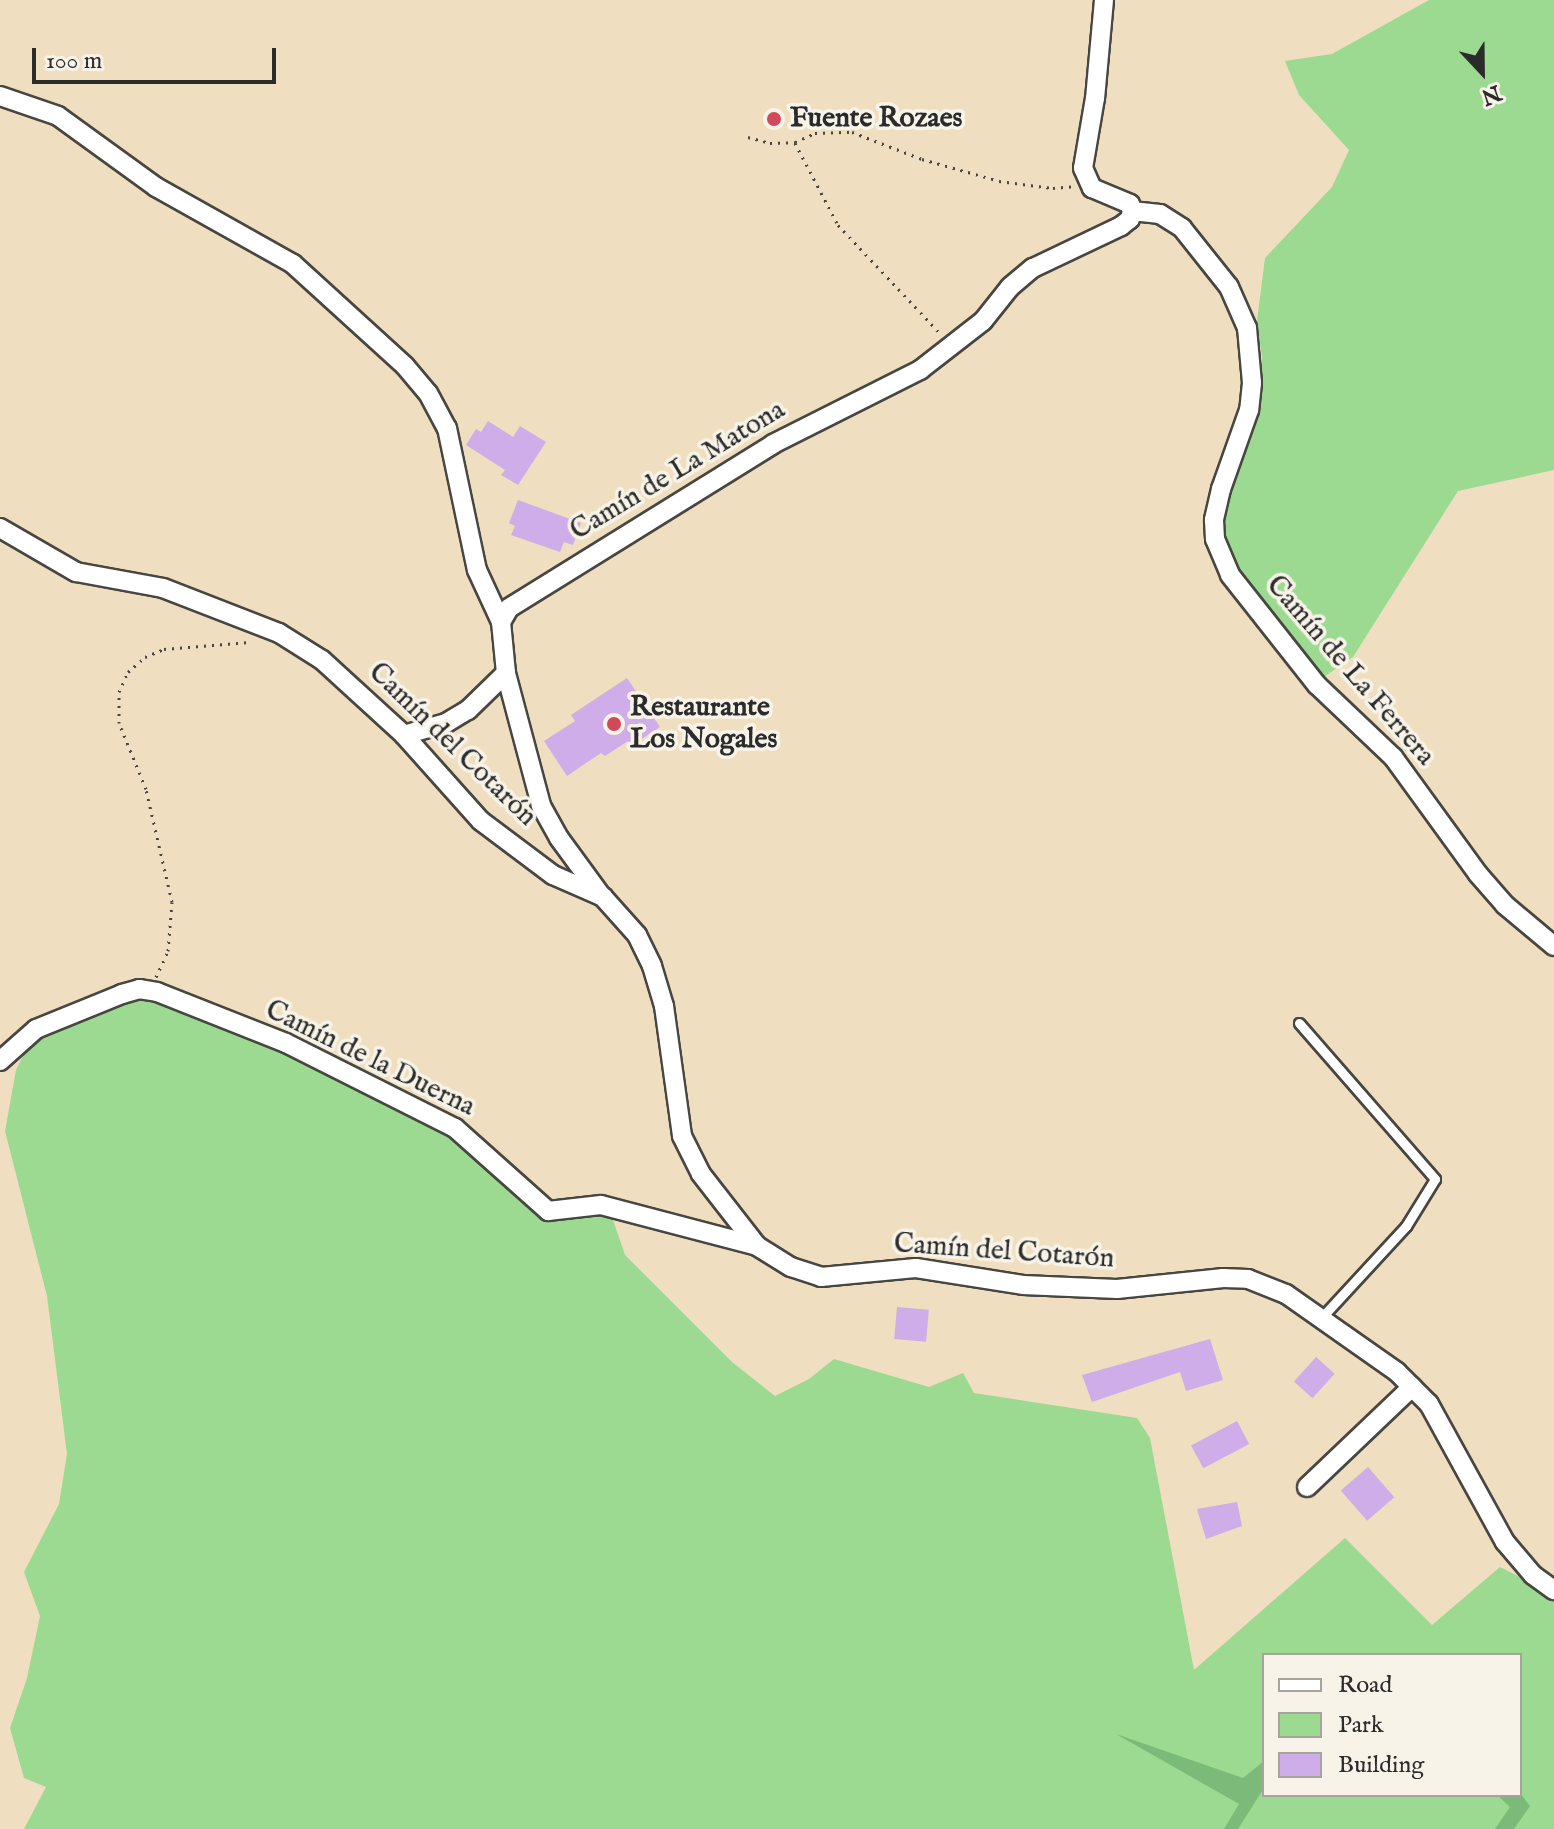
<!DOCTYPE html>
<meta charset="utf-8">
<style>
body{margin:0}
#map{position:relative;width:1554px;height:1829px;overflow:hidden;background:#efdfc0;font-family:"IM FELL English",serif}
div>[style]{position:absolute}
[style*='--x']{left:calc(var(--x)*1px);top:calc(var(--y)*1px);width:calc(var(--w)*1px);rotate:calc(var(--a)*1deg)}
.green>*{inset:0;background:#9bda90}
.forest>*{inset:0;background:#7cba7a}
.building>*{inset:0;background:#ceade8;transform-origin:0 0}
.path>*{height:3px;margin-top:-1.5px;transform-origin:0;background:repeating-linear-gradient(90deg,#484641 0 2px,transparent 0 8px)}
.roads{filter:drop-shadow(2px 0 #484641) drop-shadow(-2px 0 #484641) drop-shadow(0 2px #484641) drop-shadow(0 -2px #484641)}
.service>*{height:9px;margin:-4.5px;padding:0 4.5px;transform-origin:4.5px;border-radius:4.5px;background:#fff}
.minor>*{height:18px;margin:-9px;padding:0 9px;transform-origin:9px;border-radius:9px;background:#fff}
.dots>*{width:22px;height:22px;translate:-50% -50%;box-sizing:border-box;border:4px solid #f7f3e8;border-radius:50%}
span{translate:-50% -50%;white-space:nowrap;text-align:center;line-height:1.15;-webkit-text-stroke:7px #f7f3e8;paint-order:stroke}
.poi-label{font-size:28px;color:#2b2b2b;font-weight:700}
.left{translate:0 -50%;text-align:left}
.street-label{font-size:28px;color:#2b2b2b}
.legend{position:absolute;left:1262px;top:1653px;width:260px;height:144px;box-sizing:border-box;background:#f7f3e8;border:2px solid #a5a39c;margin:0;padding:10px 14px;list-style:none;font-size:24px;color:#2b2b2b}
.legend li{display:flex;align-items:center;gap:16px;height:40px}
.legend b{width:40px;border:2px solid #a5a39c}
.north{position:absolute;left:1442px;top:32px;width:80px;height:80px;-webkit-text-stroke:6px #f7f3e8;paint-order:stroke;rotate:158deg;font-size:22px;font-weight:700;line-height:32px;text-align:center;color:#2b2b2b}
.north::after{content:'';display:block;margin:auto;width:28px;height:36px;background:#2b2b2b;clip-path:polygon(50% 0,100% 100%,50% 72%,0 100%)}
.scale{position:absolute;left:32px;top:48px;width:244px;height:36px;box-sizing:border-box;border:4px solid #2b2b2b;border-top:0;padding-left:10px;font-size:24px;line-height:28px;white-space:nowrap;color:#2b2b2b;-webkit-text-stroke:6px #f7f3e8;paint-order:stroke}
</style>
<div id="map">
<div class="green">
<i style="clip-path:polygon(1429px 0,1554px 0,1554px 470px,1458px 491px,1353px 657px,1321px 679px,1239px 570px,1222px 537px,1227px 493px,1258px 416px,1262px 357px,1257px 321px,1265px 258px,1332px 187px,1349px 150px,1299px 95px,1285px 61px,1332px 54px)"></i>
<i style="clip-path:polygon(evenodd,157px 992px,455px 1128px,548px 1211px,548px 1221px,609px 1208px,625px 1255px,732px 1362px,775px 1396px,809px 1379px,834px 1359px,929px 1387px,963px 1373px,974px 1393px,1137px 1418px,1150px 1438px,1194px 1670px,1345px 1538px,1432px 1625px,1500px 1567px,1554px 1594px,1554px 1829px,24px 1829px,46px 1787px,24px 1778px,10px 1728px,27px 1678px,40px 1616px,24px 1572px,59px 1504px,67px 1454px,47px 1296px,5px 1131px,16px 1070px,36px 1029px,157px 992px,1264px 1655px,1520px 1655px,1520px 1795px,1264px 1795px,1264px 1655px)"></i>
</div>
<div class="forest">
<i style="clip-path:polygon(1116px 1734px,1243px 1778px,1264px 1761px,1264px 1788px,1238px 1829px,1224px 1829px,1239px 1804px)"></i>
<i style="clip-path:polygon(1520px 1793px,1530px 1806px,1514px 1829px,1495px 1829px,1510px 1807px,1497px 1795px)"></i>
</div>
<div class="building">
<i style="left:769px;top:113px;width:12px;height:10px;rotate:9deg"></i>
<i style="clip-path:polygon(488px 421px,513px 437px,520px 426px,546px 442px,518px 485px,501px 475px,505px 470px,466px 445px,476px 429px,481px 432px)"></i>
<i style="clip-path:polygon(518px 500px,581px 523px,573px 545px,564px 542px,560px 552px,511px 535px,515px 526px,509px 523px)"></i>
<i style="clip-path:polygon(627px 678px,660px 727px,631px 746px,628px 741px,605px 756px,601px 753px,567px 776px,544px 741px,575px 721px,571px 715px)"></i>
<i style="left:897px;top:1307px;width:32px;height:32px;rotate:5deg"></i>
<i style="clip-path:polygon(1210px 1339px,1223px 1380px,1186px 1391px,1180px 1372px,1092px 1402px,1082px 1375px)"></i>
<i style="left:1316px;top:1357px;width:25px;height:33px;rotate:42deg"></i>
<i style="left:1237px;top:1421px;width:26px;height:52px;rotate:62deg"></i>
<i style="left:1368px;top:1467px;width:40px;height:36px;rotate:49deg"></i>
<i style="clip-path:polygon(1237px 1502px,1242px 1526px,1206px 1539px,1197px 1509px)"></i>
</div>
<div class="path">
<i style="--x:748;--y:137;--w:23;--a:15"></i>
<i style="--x:770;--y:143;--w:25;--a:-2"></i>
<i style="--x:795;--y:142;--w:22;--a:-24"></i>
<i style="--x:815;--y:133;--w:37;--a:-2"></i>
<i style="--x:852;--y:132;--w:75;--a:21.1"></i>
<i style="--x:922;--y:159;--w:80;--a:15.9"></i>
<i style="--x:999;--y:181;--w:54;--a:7.4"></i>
<i style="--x:1053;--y:188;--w:21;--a:-5"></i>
<i style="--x:795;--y:143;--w:93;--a:62.3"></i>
<i style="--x:838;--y:225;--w:147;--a:46.7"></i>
<i style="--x:156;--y:977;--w:29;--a:-65"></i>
<i style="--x:168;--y:951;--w:49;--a:-85.3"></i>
<i style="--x:172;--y:902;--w:116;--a:-103"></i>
<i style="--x:146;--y:789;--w:71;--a:-112.2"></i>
<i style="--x:119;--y:723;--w:31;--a:-90"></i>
<i style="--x:119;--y:692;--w:22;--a:-66"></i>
<i style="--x:128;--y:672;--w:23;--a:-41"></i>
<i style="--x:145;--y:657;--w:21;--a:-23"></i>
<i style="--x:164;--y:649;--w:86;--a:-4.7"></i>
</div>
<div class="roads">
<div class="service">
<i style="--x:1299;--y:1023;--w:207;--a:48.9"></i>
<i style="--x:1435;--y:1179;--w:55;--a:121.7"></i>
<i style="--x:1406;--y:1226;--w:125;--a:132.7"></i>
</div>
<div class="minor">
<i style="--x:1104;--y:0;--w:98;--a:95.2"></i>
<i style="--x:1095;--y:98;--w:71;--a:99.7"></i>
<i style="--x:1083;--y:168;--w:22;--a:66"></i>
<i style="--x:1092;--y:188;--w:41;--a:22.8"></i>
<i style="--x:1130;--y:204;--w:7;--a:74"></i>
<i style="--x:0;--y:96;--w:61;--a:19"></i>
<i style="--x:58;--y:116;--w:121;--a:35.9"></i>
<i style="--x:156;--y:187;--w:157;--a:29.3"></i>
<i style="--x:293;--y:264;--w:151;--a:42.3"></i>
<i style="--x:405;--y:366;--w:35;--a:50"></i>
<i style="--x:428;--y:393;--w:40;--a:62"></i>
<i style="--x:447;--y:428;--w:145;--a:78.1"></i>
<i style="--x:477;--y:570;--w:57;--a:65.2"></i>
<i style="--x:1132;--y:211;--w:28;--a:6"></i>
<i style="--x:1160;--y:214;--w:26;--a:32"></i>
<i style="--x:1182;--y:228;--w:75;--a:51.5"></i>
<i style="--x:1229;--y:287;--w:45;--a:66.3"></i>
<i style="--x:1247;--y:328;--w:55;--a:84.8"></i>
<i style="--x:1252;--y:383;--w:27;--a:96"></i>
<i style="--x:1249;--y:410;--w:84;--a:109.5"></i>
<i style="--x:1221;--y:489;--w:32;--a:103"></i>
<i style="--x:1214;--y:520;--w:19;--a:87"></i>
<i style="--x:1215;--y:539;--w:39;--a:67"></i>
<i style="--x:1230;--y:575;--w:140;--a:51.7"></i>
<i style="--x:1317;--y:685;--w:105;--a:43.5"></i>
<i style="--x:1393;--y:757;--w:145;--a:54"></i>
<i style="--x:1478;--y:874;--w:41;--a:48.9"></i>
<i style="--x:1505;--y:905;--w:64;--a:39.9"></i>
<i style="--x:0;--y:528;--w:88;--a:30.1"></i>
<i style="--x:76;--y:572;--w:88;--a:10.4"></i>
<i style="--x:163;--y:588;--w:124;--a:21.2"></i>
<i style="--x:279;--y:633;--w:51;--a:32.1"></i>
<i style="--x:322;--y:660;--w:111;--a:42.4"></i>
<i style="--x:404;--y:735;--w:115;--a:48.2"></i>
<i style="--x:481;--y:821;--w:90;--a:36.9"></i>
<i style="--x:553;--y:875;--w:55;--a:23.7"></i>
<i style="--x:603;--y:897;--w:51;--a:48.2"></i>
<i style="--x:637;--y:935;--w:34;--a:64"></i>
<i style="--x:652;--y:966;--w:42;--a:73.3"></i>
<i style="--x:664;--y:1006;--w:131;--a:82.1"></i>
<i style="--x:682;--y:1136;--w:42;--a:63.4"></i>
<i style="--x:701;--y:1174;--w:91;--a:52.1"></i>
<i style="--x:757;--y:1246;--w:40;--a:32"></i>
<i style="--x:791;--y:1267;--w:32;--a:18"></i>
<i style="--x:821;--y:1277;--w:95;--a:-5.4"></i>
<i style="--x:916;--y:1268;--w:108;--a:9"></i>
<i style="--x:1023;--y:1285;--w:94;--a:2.4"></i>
<i style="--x:1117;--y:1289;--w:107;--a:-5.9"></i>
<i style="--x:1223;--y:1278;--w:25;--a:2"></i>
<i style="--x:1248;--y:1279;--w:41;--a:21.5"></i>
<i style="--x:1286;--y:1294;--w:136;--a:35.1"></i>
<i style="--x:1397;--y:1372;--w:45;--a:45"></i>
<i style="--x:1429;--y:1404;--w:158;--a:61.2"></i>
<i style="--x:1505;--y:1542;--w:43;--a:49.7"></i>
<i style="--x:1533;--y:1575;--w:26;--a:36"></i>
<i style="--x:404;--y:735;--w:44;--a:-15.9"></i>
<i style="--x:446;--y:723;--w:26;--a:-31"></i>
<i style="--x:468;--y:710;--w:53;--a:-44.2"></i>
<i style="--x:600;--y:894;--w:69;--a:-126.2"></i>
<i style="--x:559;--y:838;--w:38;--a:-119"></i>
<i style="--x:541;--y:805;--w:137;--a:-104.9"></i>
<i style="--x:506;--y:673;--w:51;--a:-95.6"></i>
<i style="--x:501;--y:622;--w:16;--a:-60"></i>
<i style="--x:509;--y:608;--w:311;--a:-31.8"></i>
<i style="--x:773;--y:444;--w:165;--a:-26.7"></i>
<i style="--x:920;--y:370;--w:80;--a:-37.9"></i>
<i style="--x:983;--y:321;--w:43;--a:-51.5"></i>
<i style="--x:1010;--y:287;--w:30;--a:-40"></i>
<i style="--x:1033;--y:268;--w:98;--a:-25.5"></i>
<i style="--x:1121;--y:226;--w:11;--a:-38"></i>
<i style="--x:1130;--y:219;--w:8;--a:-76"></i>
<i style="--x:0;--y:1061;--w:48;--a:-41.6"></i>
<i style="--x:36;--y:1029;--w:93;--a:-22.1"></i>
<i style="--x:122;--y:994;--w:18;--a:-16"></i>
<i style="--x:139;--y:989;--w:18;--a:9"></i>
<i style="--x:157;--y:992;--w:139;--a:21.6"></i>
<i style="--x:286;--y:1043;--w:189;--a:26.7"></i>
<i style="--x:455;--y:1128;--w:125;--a:41.7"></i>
<i style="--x:548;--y:1211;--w:53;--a:-6.5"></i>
<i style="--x:601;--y:1205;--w:161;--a:14.7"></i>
<i style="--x:1307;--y:1487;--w:145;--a:-43.6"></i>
</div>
</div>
<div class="dots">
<i style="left:774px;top:119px;background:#d1495b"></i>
<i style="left:614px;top:724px;background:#d1495b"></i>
</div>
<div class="poi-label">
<span class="left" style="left:790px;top:119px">Fuente Rozaes</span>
<span class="left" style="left:630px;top:724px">Restaurante<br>Los Nogales</span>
</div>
<div class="street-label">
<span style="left:678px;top:471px;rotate:-31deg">Camín de La Matona</span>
<span style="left:1350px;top:671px;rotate:49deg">Camín de La Ferrera</span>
<span style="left:452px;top:745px;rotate:44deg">Camín del Cotarón</span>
<span style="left:370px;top:1059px;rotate:26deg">Camín de la Duerna</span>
<span style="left:1004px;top:1252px;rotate:4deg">Camín del Cotarón</span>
</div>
<ul class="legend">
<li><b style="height:10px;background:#fff"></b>Road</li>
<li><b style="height:22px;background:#9bda90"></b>Park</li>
<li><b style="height:22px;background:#ceade8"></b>Building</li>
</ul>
<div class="north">N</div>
<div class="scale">100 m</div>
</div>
